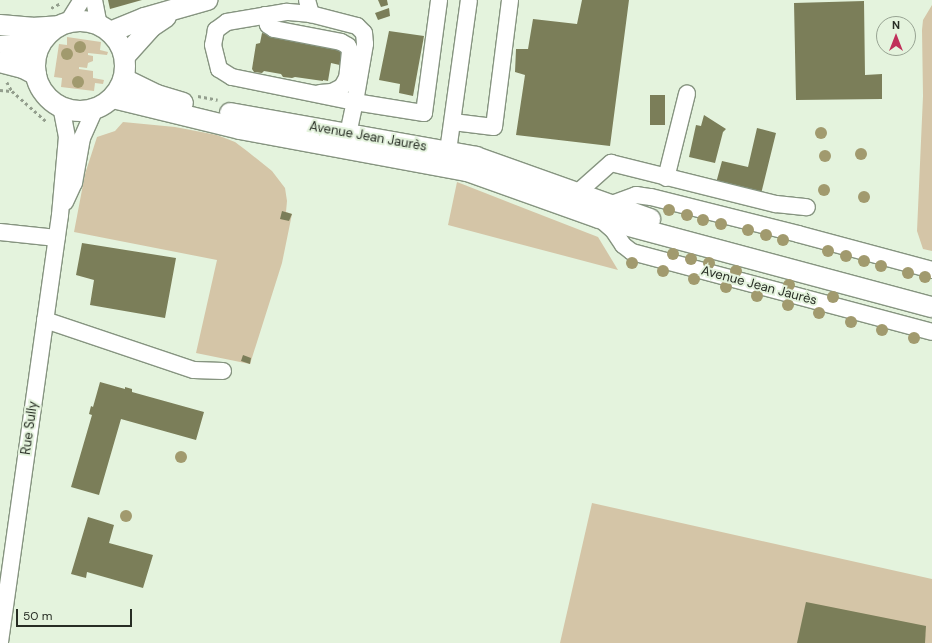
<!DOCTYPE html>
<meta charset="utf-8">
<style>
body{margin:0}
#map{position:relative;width:932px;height:643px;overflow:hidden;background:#e4f3dd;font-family:"DM Sans",sans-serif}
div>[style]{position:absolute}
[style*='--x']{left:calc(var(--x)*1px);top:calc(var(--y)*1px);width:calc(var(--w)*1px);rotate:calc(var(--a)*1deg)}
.green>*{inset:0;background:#d4c5a7}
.building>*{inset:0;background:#7b7e59;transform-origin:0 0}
.path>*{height:2.5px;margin-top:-1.25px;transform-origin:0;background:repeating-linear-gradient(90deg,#939e8d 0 3px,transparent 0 6px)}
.roads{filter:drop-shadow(1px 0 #869480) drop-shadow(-1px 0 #869480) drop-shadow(0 1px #869480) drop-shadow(0 -1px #869480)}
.minor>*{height:16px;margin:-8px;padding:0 8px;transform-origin:8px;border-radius:8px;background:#fff}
.major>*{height:20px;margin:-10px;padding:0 10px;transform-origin:10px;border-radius:10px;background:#fff}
.major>.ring{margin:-10px;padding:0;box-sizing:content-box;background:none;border:20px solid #fff;border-radius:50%}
.trees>*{width:12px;height:12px;margin:-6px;border-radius:50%;background:#a19a6e}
span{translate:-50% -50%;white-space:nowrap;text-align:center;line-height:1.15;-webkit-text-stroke:4px #e4f3dd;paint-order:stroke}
.street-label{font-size:13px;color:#272d24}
.north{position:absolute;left:876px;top:16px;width:40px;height:40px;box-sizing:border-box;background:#e4f3dd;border:1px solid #98a493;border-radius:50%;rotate:0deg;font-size:11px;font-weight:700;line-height:16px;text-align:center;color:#272d24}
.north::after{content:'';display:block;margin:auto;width:14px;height:18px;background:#c0305a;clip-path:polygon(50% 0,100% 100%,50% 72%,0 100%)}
.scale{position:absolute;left:16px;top:609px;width:116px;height:18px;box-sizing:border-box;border:2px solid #272d24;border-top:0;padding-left:5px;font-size:12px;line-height:14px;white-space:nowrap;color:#272d24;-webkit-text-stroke:3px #e4f3dd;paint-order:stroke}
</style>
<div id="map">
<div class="green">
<i style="clip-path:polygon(932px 5px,932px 251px,923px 249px,917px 231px,923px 96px,922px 30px,923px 20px)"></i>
<i style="clip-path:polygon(67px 37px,101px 42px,100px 50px,108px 52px,107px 55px,88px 53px,88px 55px,93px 56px,93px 61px,88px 63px,87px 68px,79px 67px,79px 69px,93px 71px,93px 78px,104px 80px,103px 84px,95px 83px,94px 91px,61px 87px,62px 78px,54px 77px,59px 44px,67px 45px)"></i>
<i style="clip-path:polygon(123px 122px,175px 127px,217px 135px,235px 142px,247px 151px,272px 171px,285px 188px,287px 201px,286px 212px,292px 214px,282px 263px,250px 364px,196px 353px,217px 260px,74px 232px,85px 174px,97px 137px,115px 131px)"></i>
<i style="clip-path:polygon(457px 182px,598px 237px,618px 270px,448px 225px)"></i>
<i style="clip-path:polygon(592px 503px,932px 579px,932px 643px,560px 643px)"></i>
</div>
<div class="building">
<i style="clip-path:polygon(108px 0,142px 0,110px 9px)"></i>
<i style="clip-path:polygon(378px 0,387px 0,388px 5px,381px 7px)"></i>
<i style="clip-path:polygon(582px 0,629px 0,610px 146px,516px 135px,525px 75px,515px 72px,516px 49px,528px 49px,533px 19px,577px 24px)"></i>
<i style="clip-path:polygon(864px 1px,865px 75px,882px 74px,882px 99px,796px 100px,794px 3px)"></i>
<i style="clip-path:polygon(389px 8px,390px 16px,378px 20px,375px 13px)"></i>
<i style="clip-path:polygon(389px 31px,424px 36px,413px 96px,399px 93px,400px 84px,379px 80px)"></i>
<i style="clip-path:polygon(262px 33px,330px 45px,342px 51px,344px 66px,331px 63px,328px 81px,323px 80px,323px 81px,295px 77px,292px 78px,283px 77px,281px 74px,264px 71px,262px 73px,254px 72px,252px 69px,256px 44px,260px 43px)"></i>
<i style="left:650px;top:95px;width:15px;height:30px"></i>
<i style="clip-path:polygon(704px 115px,726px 129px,723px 132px,715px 163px,689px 157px,696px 125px,701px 126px)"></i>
<i style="clip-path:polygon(757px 128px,776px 133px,761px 194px,716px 183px,722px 161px,748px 167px)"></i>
<i style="clip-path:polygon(282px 211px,292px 214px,289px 221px,280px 219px)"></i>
<i style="clip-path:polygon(82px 243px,176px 258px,165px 318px,90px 305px,94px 280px,76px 275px)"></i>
<i style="clip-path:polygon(243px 355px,251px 358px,250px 364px,241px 361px)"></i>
<i style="clip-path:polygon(100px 382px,125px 389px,125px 387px,132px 389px,132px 392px,204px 412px,196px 440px,121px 419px,99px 495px,71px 487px,92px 415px,89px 414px,91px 406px,93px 407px)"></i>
<i style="clip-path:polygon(88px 517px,114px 525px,109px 543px,153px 555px,143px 588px,87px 572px,86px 578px,71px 574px)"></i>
<i style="clip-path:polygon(806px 602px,926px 626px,925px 643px,797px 643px)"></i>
</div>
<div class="path">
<i style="--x:51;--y:8;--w:11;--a:-27"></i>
<i style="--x:7;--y:82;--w:10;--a:61"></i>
<i style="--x:12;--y:91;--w:47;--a:41.5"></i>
<i style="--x:0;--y:90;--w:11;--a:5"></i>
<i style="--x:198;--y:96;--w:20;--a:11"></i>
</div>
<div class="roads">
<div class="minor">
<i style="--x:94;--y:0;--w:25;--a:79"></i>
<i style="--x:307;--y:0;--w:15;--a:74"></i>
<i style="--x:265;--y:15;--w:10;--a:73"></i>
<i style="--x:268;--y:25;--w:7;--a:34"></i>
<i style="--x:274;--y:29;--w:68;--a:11"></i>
<i style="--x:341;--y:42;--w:8;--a:30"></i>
<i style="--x:348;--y:46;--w:5;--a:68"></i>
<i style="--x:350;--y:51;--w:27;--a:96"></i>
<i style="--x:347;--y:78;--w:10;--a:119"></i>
<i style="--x:342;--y:87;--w:11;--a:153"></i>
<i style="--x:332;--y:92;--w:12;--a:175"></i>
<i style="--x:68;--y:22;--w:26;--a:-58"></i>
<i style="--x:0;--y:44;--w:41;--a:-1.4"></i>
<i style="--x:4;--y:45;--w:11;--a:41"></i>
<i style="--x:12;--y:52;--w:26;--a:28"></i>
<i style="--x:453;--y:122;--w:41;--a:7"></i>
<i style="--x:494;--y:127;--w:128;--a:-82.8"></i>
<i style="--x:348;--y:134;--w:33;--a:-78"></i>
<i style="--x:355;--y:102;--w:59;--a:-80.2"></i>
<i style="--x:365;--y:44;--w:11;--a:-95"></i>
<i style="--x:364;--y:33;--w:10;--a:-135"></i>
<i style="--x:357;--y:26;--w:48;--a:-165.4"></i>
<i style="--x:311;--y:14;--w:25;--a:-175"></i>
<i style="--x:286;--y:12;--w:60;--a:170.4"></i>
<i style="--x:227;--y:22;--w:14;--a:144"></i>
<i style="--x:216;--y:30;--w:15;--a:101"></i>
<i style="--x:213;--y:45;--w:25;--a:76"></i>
<i style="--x:219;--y:69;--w:15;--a:32"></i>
<i style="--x:232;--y:77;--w:126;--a:11.5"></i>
<i style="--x:355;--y:102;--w:70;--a:9.1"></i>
<i style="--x:424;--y:113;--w:114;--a:-82.4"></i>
<i style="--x:448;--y:151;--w:152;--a:-82.1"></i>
<i style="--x:666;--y:178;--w:87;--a:-76"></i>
<i style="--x:576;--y:194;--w:47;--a:-41.5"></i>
<i style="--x:611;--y:163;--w:170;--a:14"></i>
<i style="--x:776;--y:204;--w:31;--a:6"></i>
<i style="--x:65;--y:202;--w:21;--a:-65"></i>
<i style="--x:74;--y:183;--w:46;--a:-79.9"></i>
<i style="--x:82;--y:138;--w:32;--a:-66"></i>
<i style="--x:609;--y:205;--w:29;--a:-20"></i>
<i style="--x:636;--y:195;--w:15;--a:8"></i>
<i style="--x:651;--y:197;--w:152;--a:14.1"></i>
<i style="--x:798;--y:234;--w:139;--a:15"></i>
<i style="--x:599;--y:218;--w:18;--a:41"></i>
<i style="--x:613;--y:230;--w:18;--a:56"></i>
<i style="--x:623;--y:245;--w:11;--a:38"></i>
<i style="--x:632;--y:252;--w:310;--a:14.9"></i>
<i style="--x:0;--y:232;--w:57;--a:6"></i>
<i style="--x:45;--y:320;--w:157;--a:18.6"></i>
<i style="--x:194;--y:370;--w:29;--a:2"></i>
<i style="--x:0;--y:642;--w:431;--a:-82"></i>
<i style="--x:60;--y:215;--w:78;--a:-84.9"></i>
<i style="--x:67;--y:137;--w:31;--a:-101"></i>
</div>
<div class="major">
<i class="ring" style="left:35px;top:21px;width:70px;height:70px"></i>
<i style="--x:0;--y:25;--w:32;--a:5"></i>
<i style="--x:32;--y:28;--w:26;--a:-4"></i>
<i style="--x:110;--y:32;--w:37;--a:-22"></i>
<i style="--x:144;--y:18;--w:66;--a:-15.9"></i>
<i style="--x:125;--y:56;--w:39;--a:-48"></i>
<i style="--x:151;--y:27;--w:18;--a:-34"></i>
<i style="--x:0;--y:62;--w:24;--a:15"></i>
<i style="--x:23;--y:68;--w:15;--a:28"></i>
<i style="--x:124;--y:79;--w:37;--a:26"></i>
<i style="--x:157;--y:95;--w:27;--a:17"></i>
<i style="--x:113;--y:98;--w:131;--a:13.7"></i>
<i style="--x:240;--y:129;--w:231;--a:10.5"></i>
<i style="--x:467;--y:171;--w:140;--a:19.6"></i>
<i style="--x:599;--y:218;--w:345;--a:15"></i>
<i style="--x:230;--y:113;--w:250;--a:10.1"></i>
<i style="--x:476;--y:157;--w:185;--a:19.6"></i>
</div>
</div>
<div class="trees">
<i style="left:80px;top:47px"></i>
<i style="left:67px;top:54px"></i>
<i style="left:78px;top:82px"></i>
<i style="left:821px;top:133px"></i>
<i style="left:861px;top:154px"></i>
<i style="left:825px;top:156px"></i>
<i style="left:824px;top:190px"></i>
<i style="left:864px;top:197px"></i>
<i style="left:669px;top:210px"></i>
<i style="left:687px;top:215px"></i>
<i style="left:703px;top:220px"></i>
<i style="left:721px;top:224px"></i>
<i style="left:748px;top:230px"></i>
<i style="left:766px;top:235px"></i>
<i style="left:783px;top:240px"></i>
<i style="left:828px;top:251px"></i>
<i style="left:673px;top:254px"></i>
<i style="left:846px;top:256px"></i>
<i style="left:691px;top:259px"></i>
<i style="left:864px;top:261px"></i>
<i style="left:632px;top:263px"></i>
<i style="left:709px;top:263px"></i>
<i style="left:881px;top:266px"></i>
<i style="left:663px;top:271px"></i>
<i style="left:736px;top:271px"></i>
<i style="left:908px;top:273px"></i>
<i style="left:925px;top:277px"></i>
<i style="left:694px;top:279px"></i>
<i style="left:789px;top:285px"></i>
<i style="left:726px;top:287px"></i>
<i style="left:757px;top:296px"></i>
<i style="left:833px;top:297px"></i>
<i style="left:788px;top:305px"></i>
<i style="left:819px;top:313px"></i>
<i style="left:851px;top:322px"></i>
<i style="left:882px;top:330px"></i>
<i style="left:914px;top:338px"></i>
<i style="left:181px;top:457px"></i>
<i style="left:126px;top:516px"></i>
</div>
<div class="street-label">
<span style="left:368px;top:137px;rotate:10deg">Avenue Jean Jaurès</span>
<span style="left:759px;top:286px;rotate:15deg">Avenue Jean Jaurès</span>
<span style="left:30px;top:428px;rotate:-82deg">Rue Sully</span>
</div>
<div class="north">N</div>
<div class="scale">50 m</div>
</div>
